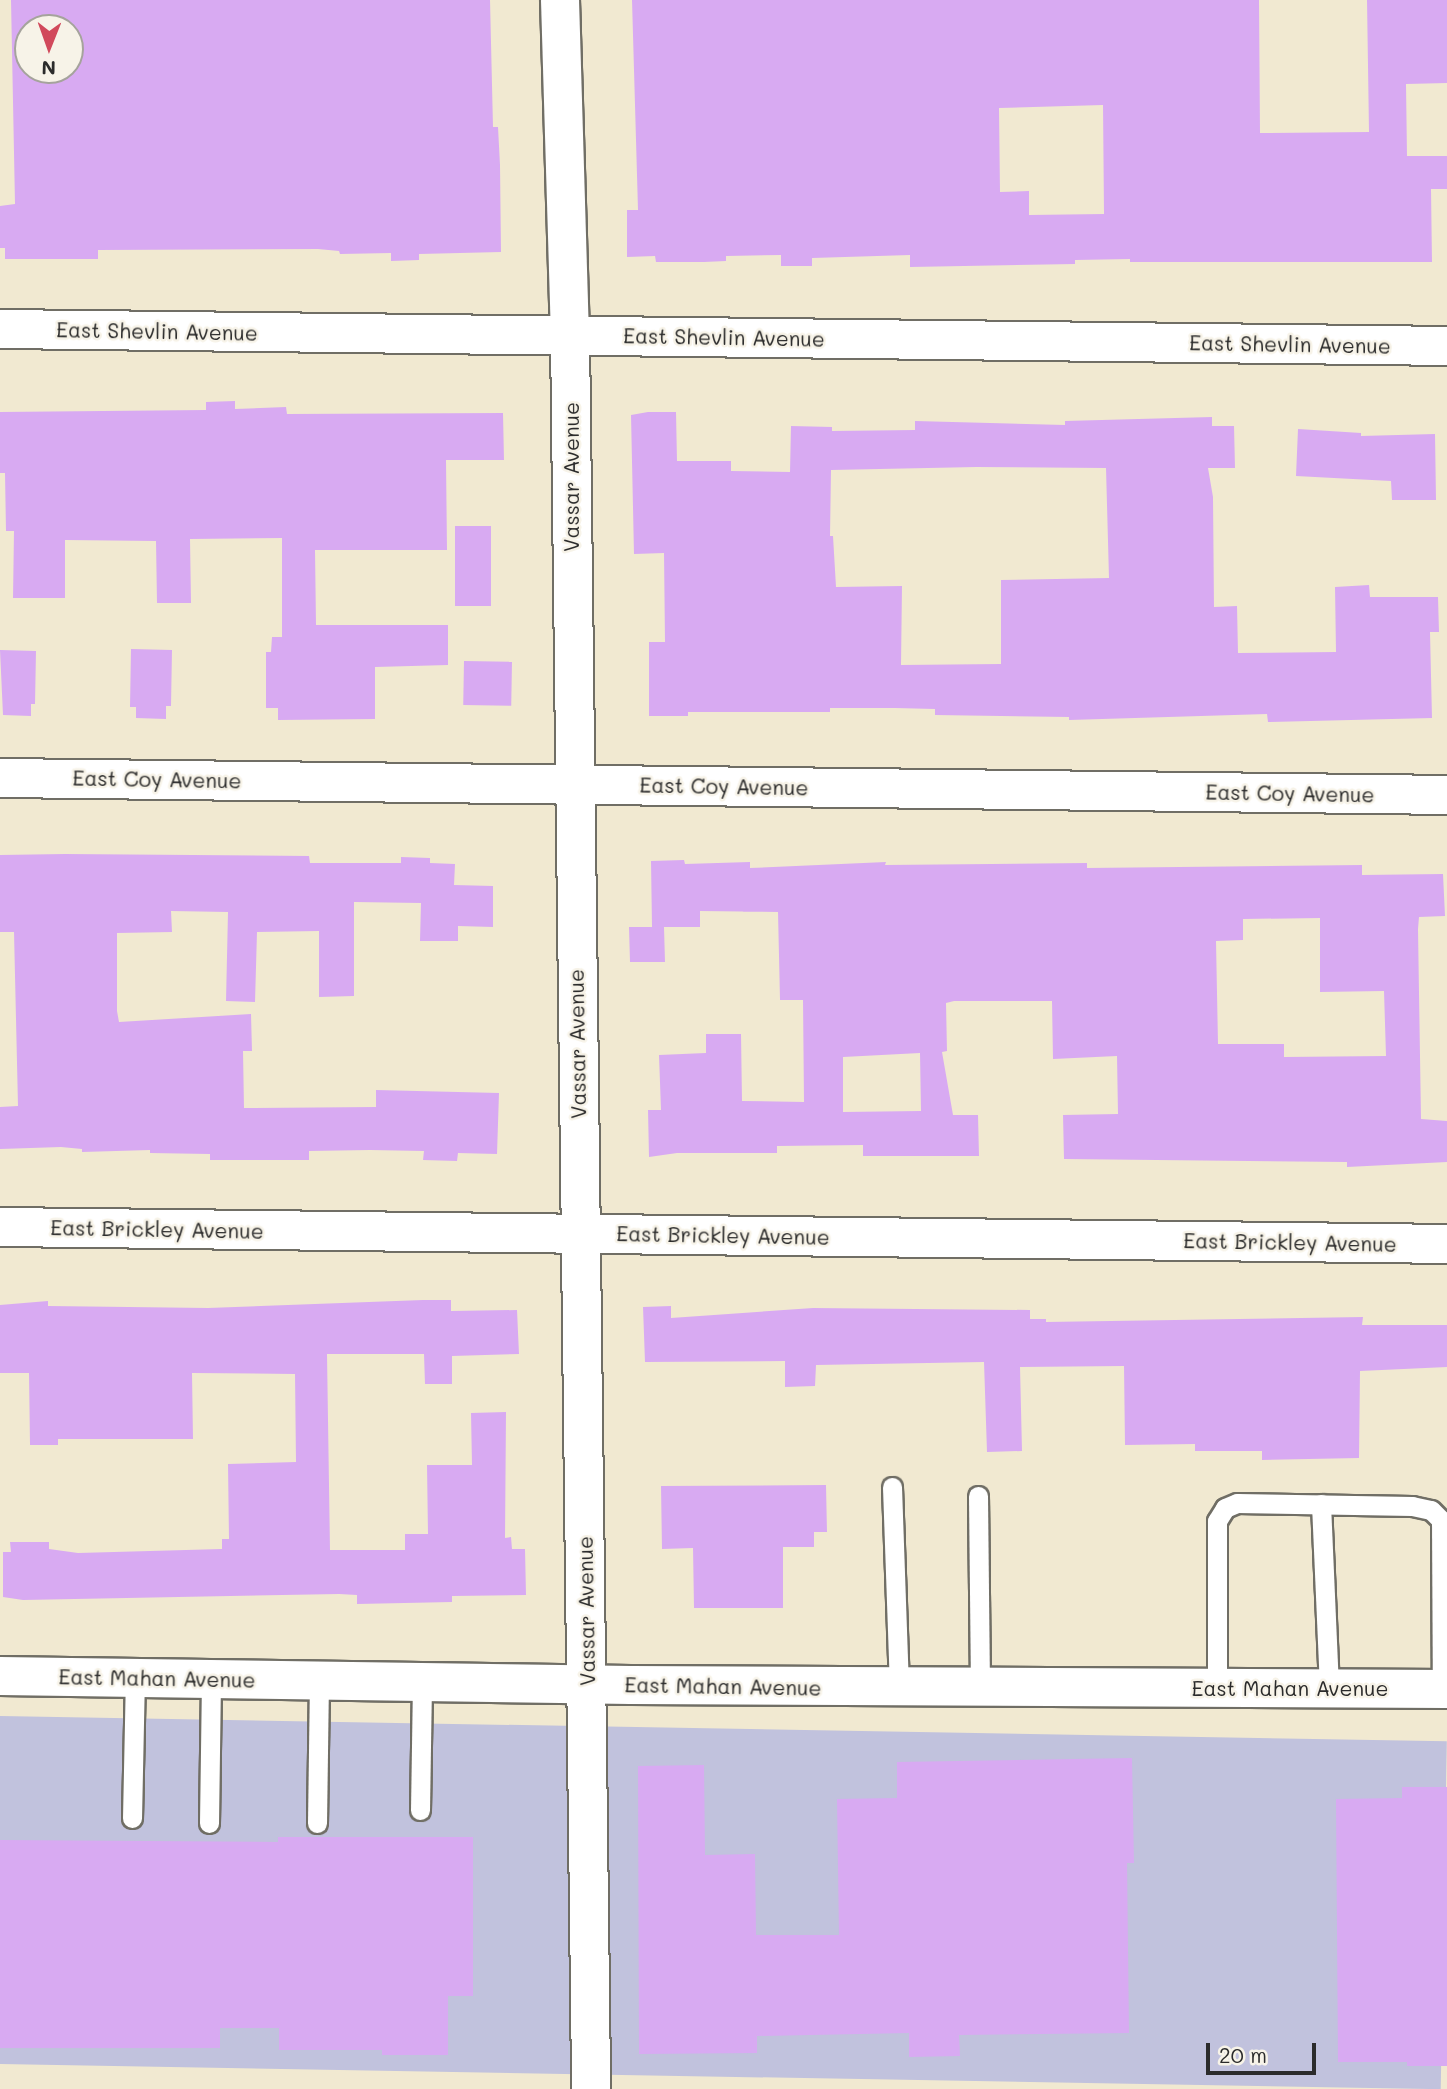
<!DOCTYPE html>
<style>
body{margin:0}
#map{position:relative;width:1447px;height:2089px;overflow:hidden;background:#f1e9d1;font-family:Mali,sans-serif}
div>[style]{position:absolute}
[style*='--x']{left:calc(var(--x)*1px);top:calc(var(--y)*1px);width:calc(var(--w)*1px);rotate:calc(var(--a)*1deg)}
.industrial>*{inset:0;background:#c1c2dd;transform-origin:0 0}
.building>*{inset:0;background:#d8aaf2;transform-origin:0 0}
.roads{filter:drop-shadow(2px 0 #706e65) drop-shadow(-2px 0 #706e65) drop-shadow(0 2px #706e65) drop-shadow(0 -2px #706e65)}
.service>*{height:19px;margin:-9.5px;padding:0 9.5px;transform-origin:9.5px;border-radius:9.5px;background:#fff}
.minor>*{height:38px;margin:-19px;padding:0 19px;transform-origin:19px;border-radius:19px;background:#fff}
span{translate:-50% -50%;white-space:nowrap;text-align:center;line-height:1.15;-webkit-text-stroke:5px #f7f3e8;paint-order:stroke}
.street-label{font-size:21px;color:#2b2b2b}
.north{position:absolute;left:14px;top:14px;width:70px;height:70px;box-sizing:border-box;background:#f7f3e8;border:2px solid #a5a39c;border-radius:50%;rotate:181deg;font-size:19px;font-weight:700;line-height:28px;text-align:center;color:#2b2b2b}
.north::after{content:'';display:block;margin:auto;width:24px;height:32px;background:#d1495b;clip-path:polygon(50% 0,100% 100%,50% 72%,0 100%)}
.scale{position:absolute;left:1206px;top:2043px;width:110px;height:32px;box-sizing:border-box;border:4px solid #2b2b2b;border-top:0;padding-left:9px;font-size:21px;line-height:24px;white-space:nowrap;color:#2b2b2b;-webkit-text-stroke:5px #f7f3e8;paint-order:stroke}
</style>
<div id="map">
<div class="industrial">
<i style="left:0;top:1716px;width:1447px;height:348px;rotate:1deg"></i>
</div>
<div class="building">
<i style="clip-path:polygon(evenodd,11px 0,490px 0,493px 127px,498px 127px,500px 165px,501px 252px,419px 254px,419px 260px,391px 261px,391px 253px,340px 254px,339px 251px,318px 249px,98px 250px,98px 259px,5px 259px,5px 248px,0 248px,0 206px,15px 204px,11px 0,28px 28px,70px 28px,70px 70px,28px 70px,28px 28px)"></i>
<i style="clip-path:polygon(evenodd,632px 0,1259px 0,1260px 133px,1369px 132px,1367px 0,1447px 0,1447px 83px,1406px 84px,1407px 156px,1447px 156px,1447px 189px,1431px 189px,1432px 262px,1130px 262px,1130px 259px,1075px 260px,1075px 264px,910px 267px,910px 255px,812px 258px,812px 266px,781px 266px,781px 255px,726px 256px,726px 261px,704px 262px,656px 262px,655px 256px,627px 257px,627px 210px,638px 210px,632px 0,1103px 105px,1104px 214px,1029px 215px,1029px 191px,1000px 192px,999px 108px,1103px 105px)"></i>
<i style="clip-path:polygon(235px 401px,235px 409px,286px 407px,287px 414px,503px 413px,504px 460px,446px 460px,447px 550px,315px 550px,316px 625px,448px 625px,448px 665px,375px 667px,375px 719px,278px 720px,278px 708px,266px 708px,266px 652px,271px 652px,272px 637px,282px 637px,282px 538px,190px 539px,191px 603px,157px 603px,156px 541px,65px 540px,65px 598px,13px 598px,14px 531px,6px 531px,5px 473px,0 473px,0 412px,206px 410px,206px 402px)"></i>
<i style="clip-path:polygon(evenodd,648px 412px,676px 412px,677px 461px,731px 461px,731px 471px,790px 472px,791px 426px,832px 427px,832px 431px,915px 430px,915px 421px,1065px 425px,1065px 421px,1212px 417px,1212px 426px,1234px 426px,1235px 468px,1208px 468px,1213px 497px,1214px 607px,1237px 606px,1238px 653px,1336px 652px,1335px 587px,1369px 585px,1370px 597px,1438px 597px,1439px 632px,1430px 632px,1432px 718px,1268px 722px,1267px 714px,1069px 720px,1069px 717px,935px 715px,935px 709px,895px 708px,830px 708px,830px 712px,688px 712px,688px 716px,649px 716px,649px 642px,665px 642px,664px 553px,634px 554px,631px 415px,648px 412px,976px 467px,1106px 468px,1109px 578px,1001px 580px,1001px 664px,901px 665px,902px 586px,836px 587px,833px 536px,830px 536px,831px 470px,976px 467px)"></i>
<i style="clip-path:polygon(1298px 429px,1361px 433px,1361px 436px,1435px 434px,1436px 500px,1392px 500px,1391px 481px,1296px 476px)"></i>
<i style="left:455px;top:526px;width:36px;height:80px"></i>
<i style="clip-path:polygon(131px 649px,172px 650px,171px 706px,166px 706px,166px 719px,136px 718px,136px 707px,130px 707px)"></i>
<i style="clip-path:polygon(0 650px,36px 651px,35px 704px,31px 704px,31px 716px,3px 715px)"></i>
<i style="left:464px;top:661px;width:48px;height:44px;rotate:1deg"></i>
<i style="clip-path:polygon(65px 854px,309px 856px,310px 863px,401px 863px,401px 857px,430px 858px,430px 863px,455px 864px,454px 885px,493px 886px,493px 927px,458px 926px,458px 941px,420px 941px,421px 903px,354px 902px,354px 996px,319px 997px,319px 931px,257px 932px,255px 1002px,226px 1001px,228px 912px,171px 911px,172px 932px,117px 933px,117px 1011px,119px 1022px,251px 1014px,252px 1051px,243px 1051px,244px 1108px,376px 1107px,376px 1090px,499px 1093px,497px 1154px,458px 1153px,457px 1161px,423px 1160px,424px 1151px,370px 1150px,309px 1151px,309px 1160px,210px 1160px,210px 1154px,150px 1153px,150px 1150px,82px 1152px,82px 1149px,61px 1147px,0 1149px,0 1107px,18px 1106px,14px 932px,0 932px,0 855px)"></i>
<i style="clip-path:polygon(evenodd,684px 860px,685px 864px,750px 862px,750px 868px,886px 862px,885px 865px,1087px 863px,1087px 868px,1362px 865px,1362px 875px,1443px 874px,1445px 916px,1419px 917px,1418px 929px,1421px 1119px,1447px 1121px,1447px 1162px,1347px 1167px,1347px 1162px,1064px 1159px,1063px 1115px,1118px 1114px,1117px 1056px,1053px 1059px,1052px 1001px,954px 1001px,946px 1003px,947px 1051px,942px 1052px,953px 1115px,978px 1115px,979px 1156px,863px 1156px,863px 1145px,777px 1146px,777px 1153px,677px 1153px,649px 1157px,648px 1110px,661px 1110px,659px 1055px,706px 1053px,706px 1034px,741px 1034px,742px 1101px,804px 1102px,803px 1000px,780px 1000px,778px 912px,700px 911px,700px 927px,664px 927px,665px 962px,630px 962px,629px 927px,652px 927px,651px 861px,684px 860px,1320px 918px,1320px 992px,1384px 991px,1386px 1056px,1284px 1057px,1284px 1044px,1218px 1044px,1216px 941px,1243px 940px,1243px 919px,1320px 918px,684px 860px,920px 1053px,921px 1111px,843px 1112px,843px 1057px,920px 1053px)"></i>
<i style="clip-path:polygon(423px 1300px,451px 1300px,451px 1311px,517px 1310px,519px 1354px,452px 1356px,452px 1384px,425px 1384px,424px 1354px,327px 1354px,330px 1550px,405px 1550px,405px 1534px,428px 1534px,427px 1465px,472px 1465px,471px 1413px,506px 1412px,505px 1538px,511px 1537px,512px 1549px,525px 1549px,526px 1595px,452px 1596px,452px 1602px,357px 1604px,357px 1595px,339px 1594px,23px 1600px,3px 1597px,3px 1552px,11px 1552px,10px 1542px,49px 1542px,49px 1549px,78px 1553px,222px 1549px,222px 1539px,229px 1539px,228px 1464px,296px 1462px,295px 1374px,192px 1373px,193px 1439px,58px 1439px,58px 1445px,30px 1445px,29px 1373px,0 1373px,0 1305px,48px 1301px,48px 1306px,208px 1308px)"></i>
<i style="clip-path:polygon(671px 1306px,671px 1318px,813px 1308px,1030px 1310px,1030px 1319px,1046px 1319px,1046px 1322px,1363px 1317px,1362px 1325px,1447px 1325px,1447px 1367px,1360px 1371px,1359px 1458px,1262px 1460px,1262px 1451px,1195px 1451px,1195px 1444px,1125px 1445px,1124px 1366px,1020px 1367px,1022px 1451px,987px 1452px,984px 1362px,816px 1365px,815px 1386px,785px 1387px,785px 1361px,645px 1362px,643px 1307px)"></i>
<i style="clip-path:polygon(826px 1485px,827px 1532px,814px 1532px,814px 1547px,783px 1547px,783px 1608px,694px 1608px,693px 1548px,662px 1549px,661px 1486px)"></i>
<i style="clip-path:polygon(1132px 1758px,1134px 1863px,1127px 1863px,1129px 2033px,959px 2035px,960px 2056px,909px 2057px,909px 2033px,757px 2036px,757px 2053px,639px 2054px,638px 1766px,704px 1765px,705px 1855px,755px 1854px,756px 1935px,839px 1935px,837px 1799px,897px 1798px,897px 1762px)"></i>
<i style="clip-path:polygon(1402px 1787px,1447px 1787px,1447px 2066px,1407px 2066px,1407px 2062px,1338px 2062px,1336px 1799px,1402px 1798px)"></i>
<i style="clip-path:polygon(278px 1837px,473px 1837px,473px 1996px,448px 1996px,448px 2055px,382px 2055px,382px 2050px,279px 2050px,279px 2028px,220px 2028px,220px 2048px,0 2048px,0 1840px,278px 1842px)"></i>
</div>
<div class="roads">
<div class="service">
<i style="--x:892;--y:1487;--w:200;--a:88"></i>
<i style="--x:978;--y:1496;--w:192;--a:89.4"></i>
<i style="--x:1321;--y:1504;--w:185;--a:87.5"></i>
<i style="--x:1217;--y:1688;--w:167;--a:-90"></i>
<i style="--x:1217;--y:1521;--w:15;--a:-58"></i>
<i style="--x:1225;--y:1508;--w:13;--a:-23"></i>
<i style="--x:1237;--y:1503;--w:175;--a:1"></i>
<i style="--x:1412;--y:1506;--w:19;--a:12"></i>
<i style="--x:1431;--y:1510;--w:14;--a:45"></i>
<i style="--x:1441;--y:1520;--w:169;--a:89.7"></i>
<i style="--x:420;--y:1810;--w:129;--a:-89.1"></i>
<i style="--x:132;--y:1818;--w:141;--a:-88.8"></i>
<i style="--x:209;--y:1823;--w:145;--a:-89.2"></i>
<i style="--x:317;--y:1823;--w:142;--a:-89.2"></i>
</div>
<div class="minor">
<i style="--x:560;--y:0;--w:335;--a:88.3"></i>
<i style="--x:570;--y:335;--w:1754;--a:89.31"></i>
<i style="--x:0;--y:329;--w:1447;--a:0.67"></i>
<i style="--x:0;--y:778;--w:1447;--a:0.67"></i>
<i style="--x:0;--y:1227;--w:1447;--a:0.67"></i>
<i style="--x:0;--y:1676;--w:631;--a:0.82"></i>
<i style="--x:631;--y:1685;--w:816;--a:0.28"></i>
</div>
</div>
<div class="street-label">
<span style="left:157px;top:331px;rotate:1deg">East Shevlin Avenue</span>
<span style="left:724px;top:337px;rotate:1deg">East Shevlin Avenue</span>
<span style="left:1290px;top:344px;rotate:1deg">East Shevlin Avenue</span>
<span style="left:571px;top:477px;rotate:-90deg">Vassar Avenue</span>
<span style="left:157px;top:779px;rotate:1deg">East Coy Avenue</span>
<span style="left:724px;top:786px;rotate:1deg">East Coy Avenue</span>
<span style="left:1290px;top:793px;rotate:1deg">East Coy Avenue</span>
<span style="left:577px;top:1044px;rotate:-91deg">Vassar Avenue</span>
<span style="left:157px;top:1229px;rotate:1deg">East Brickley Avenue</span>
<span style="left:723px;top:1235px;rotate:1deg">East Brickley Avenue</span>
<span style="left:1290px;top:1242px;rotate:1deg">East Brickley Avenue</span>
<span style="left:586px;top:1611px;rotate:-91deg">Vassar Avenue</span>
<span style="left:157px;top:1678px;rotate:1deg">East Mahan Avenue</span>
<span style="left:723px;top:1686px;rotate:1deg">East Mahan Avenue</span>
<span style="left:1290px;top:1688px">East Mahan Avenue</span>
</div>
<div class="north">N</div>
<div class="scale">20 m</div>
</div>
